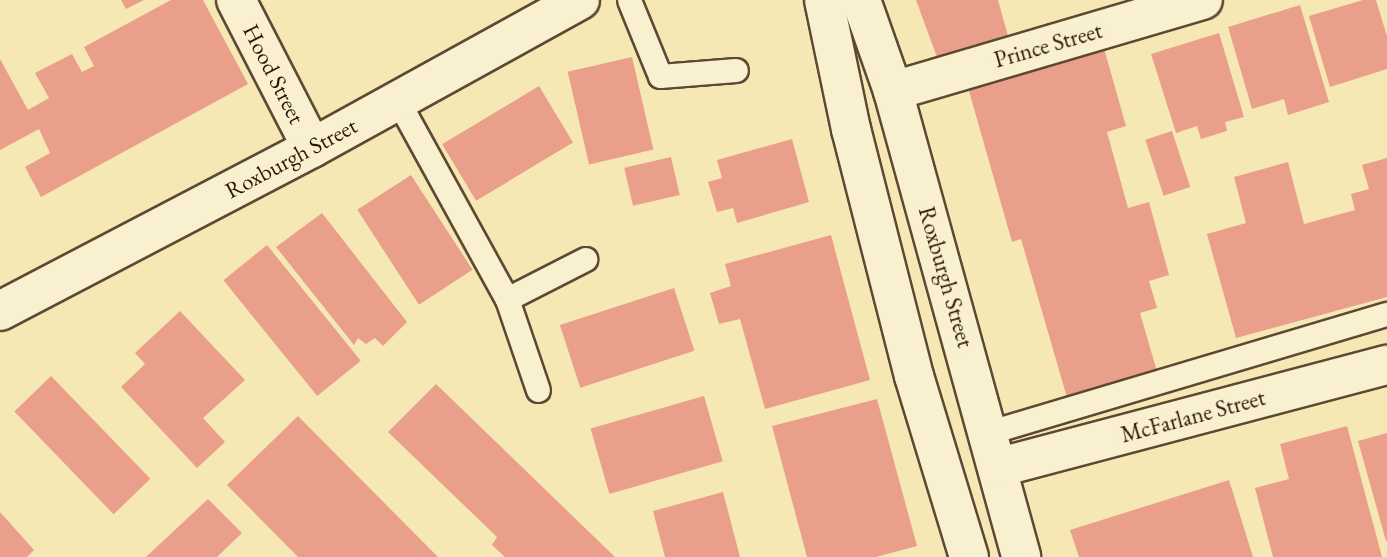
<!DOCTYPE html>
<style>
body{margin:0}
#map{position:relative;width:1387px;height:557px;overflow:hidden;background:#f6e8b5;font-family:"EB Garamond",serif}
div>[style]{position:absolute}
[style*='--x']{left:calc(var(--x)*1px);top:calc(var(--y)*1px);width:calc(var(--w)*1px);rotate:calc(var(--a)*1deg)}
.building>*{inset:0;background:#e99f89;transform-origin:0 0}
.roads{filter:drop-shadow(2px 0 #5d4933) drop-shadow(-2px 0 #5d4933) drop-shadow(0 2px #5d4933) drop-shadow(0 -2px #5d4933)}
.lane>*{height:23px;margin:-11.5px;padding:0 11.5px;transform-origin:11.5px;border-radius:11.5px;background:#f9f0cf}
.street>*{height:38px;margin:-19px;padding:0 19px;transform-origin:19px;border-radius:19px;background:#f9f0cf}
span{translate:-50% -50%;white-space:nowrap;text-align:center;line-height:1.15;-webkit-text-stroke:7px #f9f0cf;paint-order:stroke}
.street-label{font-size:23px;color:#2a1408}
</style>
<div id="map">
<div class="building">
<i style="clip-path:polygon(121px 0,144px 0,126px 9px)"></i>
<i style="clip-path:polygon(171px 0,203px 0,248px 84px,41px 197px,25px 167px,50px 153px,39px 129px,0 150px,0 59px,28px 110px,49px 98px,35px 73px,72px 54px,82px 72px,94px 66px,84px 47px)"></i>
<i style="clip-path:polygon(916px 0,998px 0,1010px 43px,938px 60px)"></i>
<i style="clip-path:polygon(1363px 0,1376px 0,1387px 36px,1387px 69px,1330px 87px,1309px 16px)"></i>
<i style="clip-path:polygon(1300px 5px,1329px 102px,1288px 115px,1284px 99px,1252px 109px,1228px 27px)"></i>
<i style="clip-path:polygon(1219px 33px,1244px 117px,1225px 122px,1227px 131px,1201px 139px,1197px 126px,1176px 133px,1151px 54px)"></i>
<i style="clip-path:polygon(1103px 45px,1126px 126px,1107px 132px,1128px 208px,1149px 202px,1169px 275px,1149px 281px,1157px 308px,1140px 313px,1158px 375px,1068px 401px,1021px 239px,1012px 242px,967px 84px)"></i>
<i style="left:632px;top:57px;width:95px;height:66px;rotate:77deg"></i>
<i style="left:539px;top:86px;width:66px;height:113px;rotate:59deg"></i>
<i style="left:1172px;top:131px;width:59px;height:28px;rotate:72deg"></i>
<i style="clip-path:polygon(792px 139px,809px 202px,737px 223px,733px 208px,717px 212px,708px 182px,722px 178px,717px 160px)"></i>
<i style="left:671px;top:157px;width:39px;height:48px;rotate:77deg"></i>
<i style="clip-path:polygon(1387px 158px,1387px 297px,1236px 338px,1207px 234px,1246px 223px,1234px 177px,1288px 162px,1304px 224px,1355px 210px,1351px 194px,1369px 189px,1362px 165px)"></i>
<i style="left:411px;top:175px;width:113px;height:64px;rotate:57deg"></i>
<i style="clip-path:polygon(322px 213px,407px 322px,383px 346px,375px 338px,366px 344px,358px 338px,354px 345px,276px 247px)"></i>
<i style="clip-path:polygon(831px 235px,870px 380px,765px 409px,740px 319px,719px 324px,710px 293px,731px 286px,725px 264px)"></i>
<i style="left:267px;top:245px;width:149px;height:56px;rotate:51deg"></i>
<i style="left:674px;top:288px;width:66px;height:120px;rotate:72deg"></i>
<i style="clip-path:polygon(180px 311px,245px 380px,203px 418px,225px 442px,197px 468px,121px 387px,145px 364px,135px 353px)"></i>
<i style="left:51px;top:376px;width:143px;height:51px;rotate:46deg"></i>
<i style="clip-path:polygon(436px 384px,615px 557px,505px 557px,492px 545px,497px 537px,388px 432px)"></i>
<i style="left:704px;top:396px;width:68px;height:118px;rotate:74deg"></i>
<i style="clip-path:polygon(877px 399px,917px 546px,876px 557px,807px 557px,772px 426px)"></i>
<i style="clip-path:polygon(298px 416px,438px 557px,298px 557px,227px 485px)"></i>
<i style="clip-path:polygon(1347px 426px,1382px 557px,1273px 557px,1255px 488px,1289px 479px,1280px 444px)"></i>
<i style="clip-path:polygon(1387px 433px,1387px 541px,1386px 541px,1358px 441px)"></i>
<i style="clip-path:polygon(1229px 480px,1253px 557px,1079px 557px,1070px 530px)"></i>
<i style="clip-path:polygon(723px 492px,740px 557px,665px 557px,653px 511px)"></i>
<i style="clip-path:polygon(208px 499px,242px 533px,217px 557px,146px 557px)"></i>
<i style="clip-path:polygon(0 512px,34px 550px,27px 557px,0 557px)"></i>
</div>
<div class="roads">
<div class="lane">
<i style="--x:629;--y:0;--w:82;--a:67.8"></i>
<i style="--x:660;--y:76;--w:76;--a:-4.5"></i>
<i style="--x:398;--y:101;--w:226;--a:61.2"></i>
<i style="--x:507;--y:299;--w:88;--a:-27.1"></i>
<i style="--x:507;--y:299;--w:96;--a:71.2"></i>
<i style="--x:990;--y:432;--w:414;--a:-16.6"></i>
</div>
<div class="street">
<i style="--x:236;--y:0;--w:166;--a:62.8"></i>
<i style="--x:824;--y:0;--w:132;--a:78.2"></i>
<i style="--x:851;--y:129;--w:255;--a:75.7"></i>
<i style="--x:914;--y:376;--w:189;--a:73.1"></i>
<i style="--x:861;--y:0;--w:96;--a:70.6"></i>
<i style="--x:893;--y:91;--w:483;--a:74.6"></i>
<i style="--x:893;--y:91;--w:323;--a:-16.4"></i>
<i style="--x:0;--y:311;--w:352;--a:-27.6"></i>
<i style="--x:312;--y:148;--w:306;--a:-28.9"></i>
<i style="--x:1000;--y:467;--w:400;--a:-14.8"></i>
</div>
</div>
<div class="street-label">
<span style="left:1048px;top:45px;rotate:-16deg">Prince Street</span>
<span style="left:274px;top:74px;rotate:63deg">Hood Street</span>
<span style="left:291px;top:158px;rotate:-28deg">Roxburgh Street</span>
<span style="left:946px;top:277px;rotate:74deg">Roxburgh Street</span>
<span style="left:1193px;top:416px;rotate:-15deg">McFarlane Street</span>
</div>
</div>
